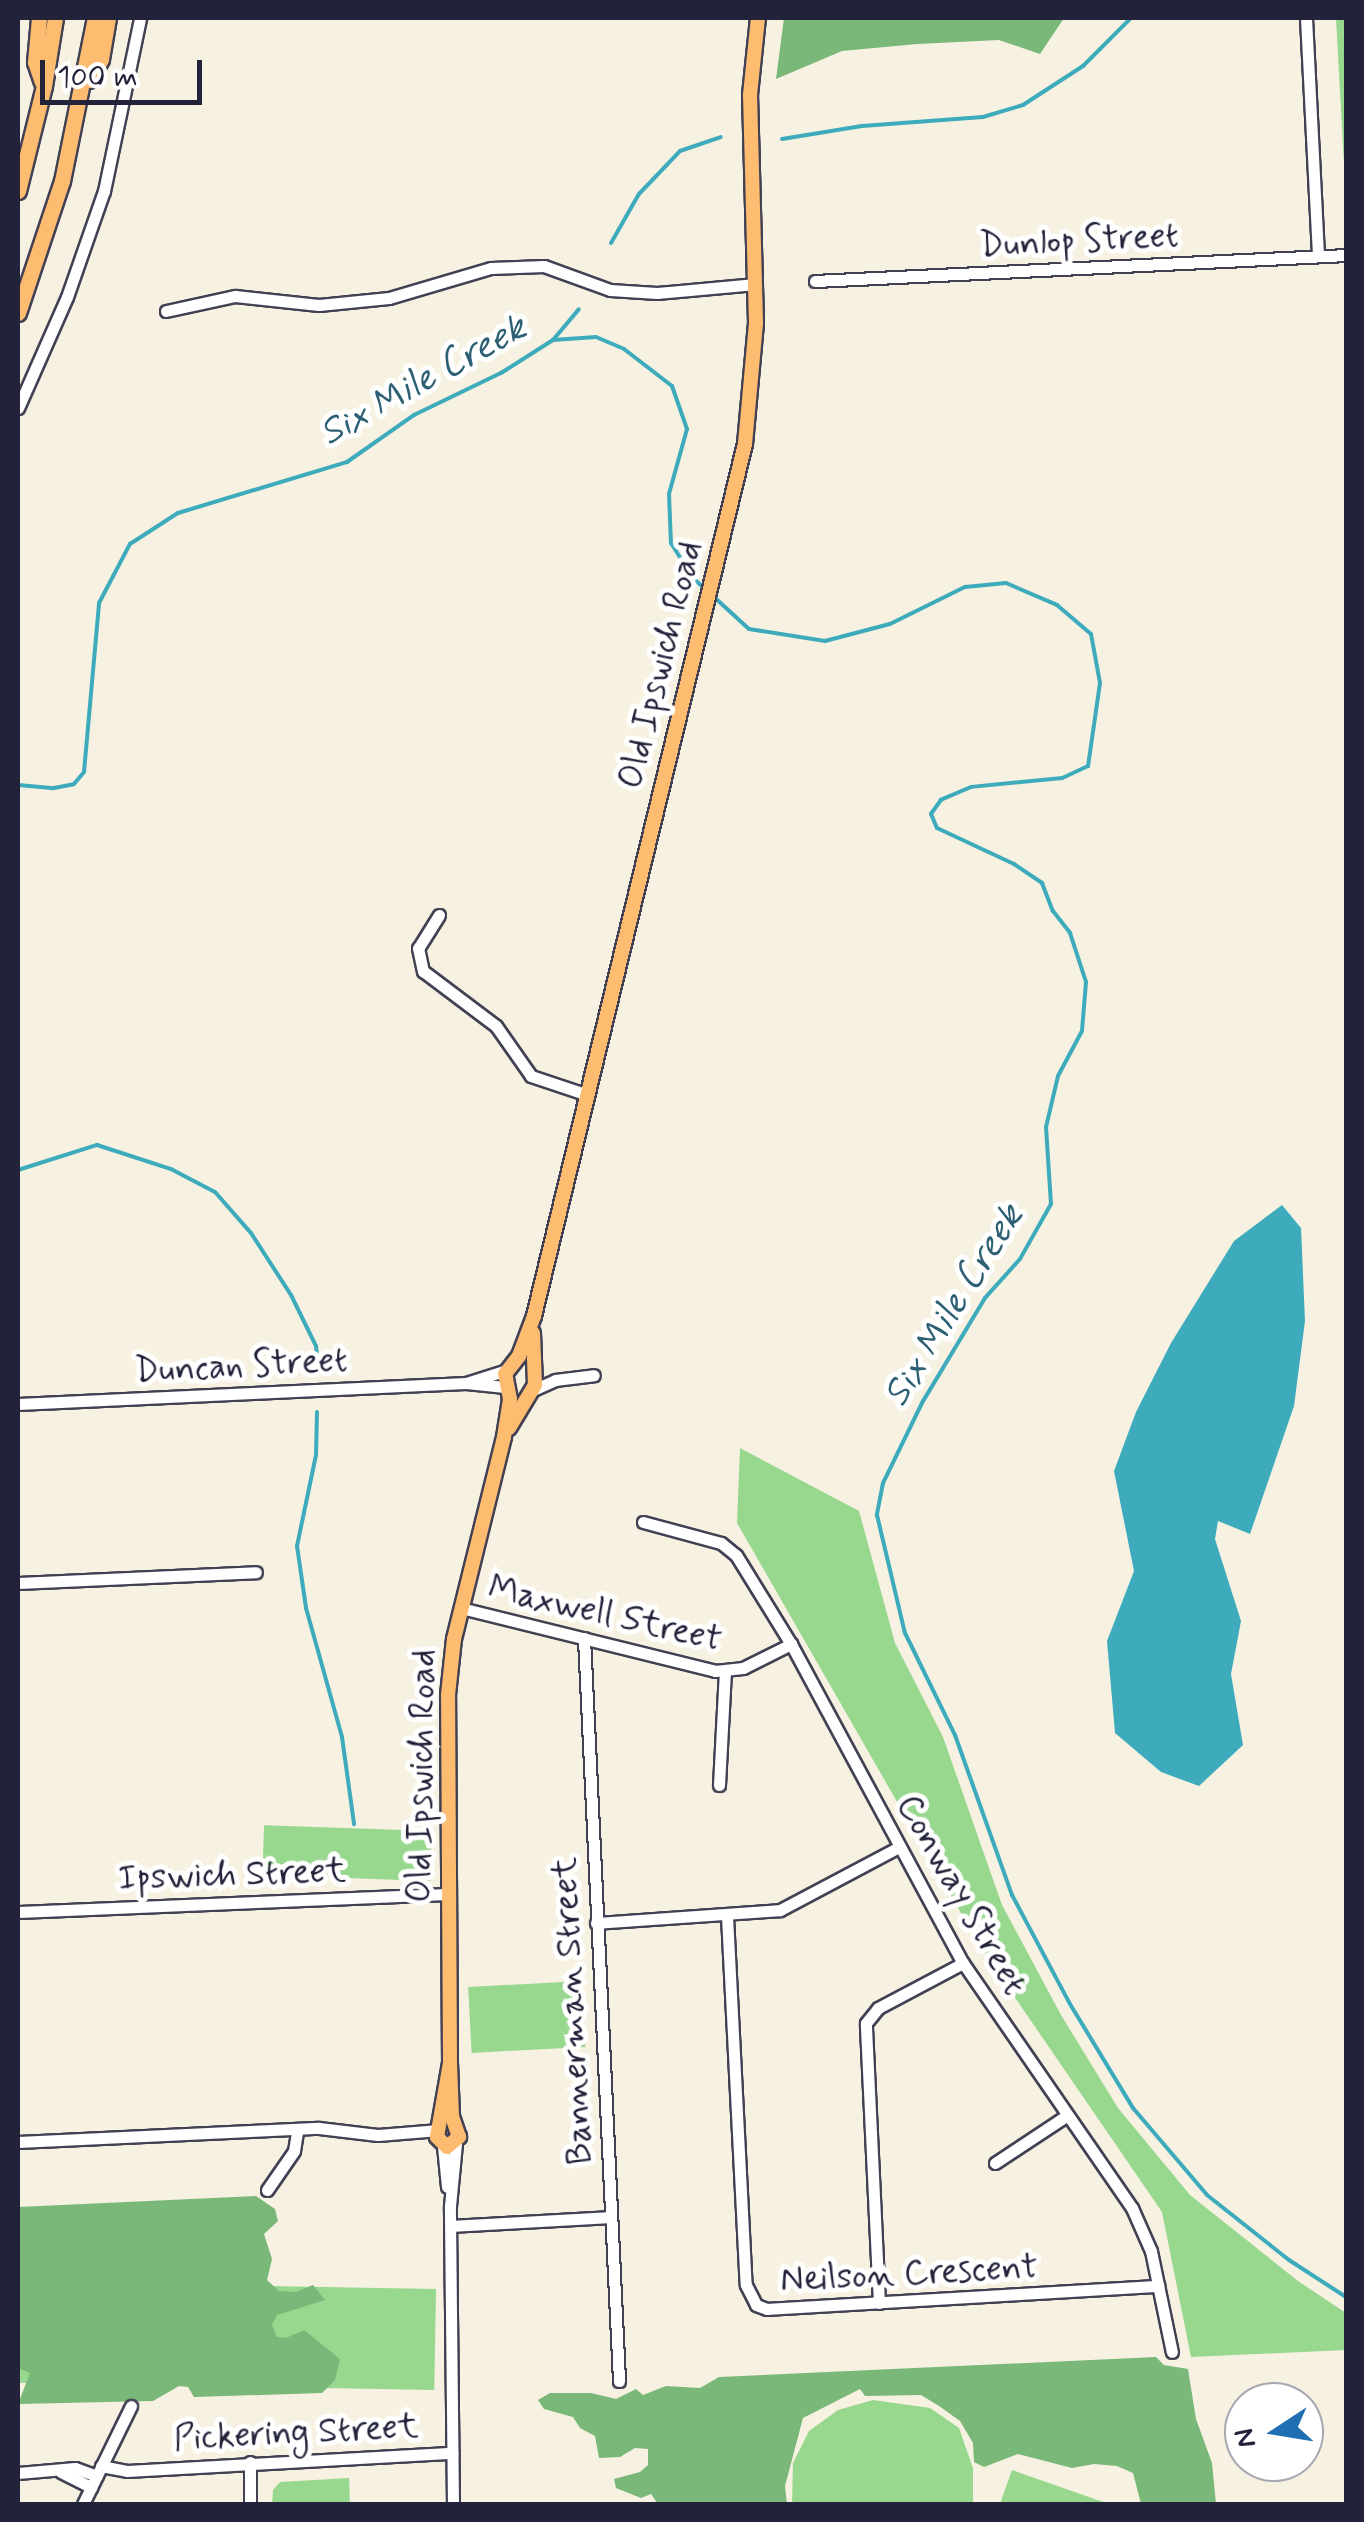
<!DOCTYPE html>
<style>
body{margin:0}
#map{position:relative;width:1364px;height:2522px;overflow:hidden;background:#f6f1e0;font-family:Mynerve,sans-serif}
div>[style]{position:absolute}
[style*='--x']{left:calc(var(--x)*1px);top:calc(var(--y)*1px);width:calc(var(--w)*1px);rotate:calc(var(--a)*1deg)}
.green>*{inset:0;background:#97d78e;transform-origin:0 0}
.forest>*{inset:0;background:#79b879}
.water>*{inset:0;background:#3dabbc}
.stream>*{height:4px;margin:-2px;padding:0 2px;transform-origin:2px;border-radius:2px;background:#3dabbc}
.roads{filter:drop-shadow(2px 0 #424154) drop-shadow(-2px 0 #424154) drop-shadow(0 2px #424154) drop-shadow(0 -2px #424154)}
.minor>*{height:11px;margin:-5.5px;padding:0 5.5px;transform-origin:5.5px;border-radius:5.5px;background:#fff}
.major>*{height:14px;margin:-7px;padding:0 7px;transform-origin:7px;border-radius:7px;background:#fdbc70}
.highway>*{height:15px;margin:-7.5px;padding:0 7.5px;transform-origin:7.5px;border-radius:7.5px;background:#fdbc70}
span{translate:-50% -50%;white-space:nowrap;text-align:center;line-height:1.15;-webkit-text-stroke:10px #fff;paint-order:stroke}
.street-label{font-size:35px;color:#22223b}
.water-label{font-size:38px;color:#2e6075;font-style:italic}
.frame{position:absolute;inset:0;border:20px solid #22223b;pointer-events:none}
.north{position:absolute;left:1224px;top:2382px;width:100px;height:100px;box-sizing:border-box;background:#fff;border:2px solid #a7a7b1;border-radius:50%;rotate:258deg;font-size:28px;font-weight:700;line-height:40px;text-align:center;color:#22223b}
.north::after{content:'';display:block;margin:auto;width:35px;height:45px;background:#1f6fb2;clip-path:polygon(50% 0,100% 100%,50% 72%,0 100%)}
.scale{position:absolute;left:40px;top:60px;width:162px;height:45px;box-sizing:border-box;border:5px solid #22223b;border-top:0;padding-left:12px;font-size:30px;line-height:35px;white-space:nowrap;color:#22223b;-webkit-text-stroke:8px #fff;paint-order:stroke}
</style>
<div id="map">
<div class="green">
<i style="clip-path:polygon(1336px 18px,1346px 18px,1346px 201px)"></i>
<i style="clip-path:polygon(740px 1448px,859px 1511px,895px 1643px,943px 1737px,1002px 1905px,1061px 2015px,1118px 2108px,1190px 2195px,1298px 2281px,1346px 2313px,1346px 2350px,1191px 2357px,1162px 2212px,981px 1948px,737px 1523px)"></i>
<i style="left:432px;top:1831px;width:50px;height:168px;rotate:92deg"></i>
<i style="left:582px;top:1981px;width:66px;height:114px;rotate:87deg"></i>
<i style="left:436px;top:2289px;width:101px;height:418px;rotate:91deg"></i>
<i style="clip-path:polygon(873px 2400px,930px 2408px,959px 2428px,973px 2468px,973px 2504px,792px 2504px,793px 2463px,809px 2431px,838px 2410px)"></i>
<i style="clip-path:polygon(1012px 2470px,1109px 2504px,1000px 2504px)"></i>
<i style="clip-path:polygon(349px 2478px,350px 2504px,272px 2504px,273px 2490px,280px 2482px)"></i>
</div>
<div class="forest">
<i style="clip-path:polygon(784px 18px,1064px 18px,1040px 54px,999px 40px,917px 44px,842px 51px,776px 79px)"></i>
<i style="clip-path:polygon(256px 2196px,275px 2209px,278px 2221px,264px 2234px,272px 2259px,267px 2280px,279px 2291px,296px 2292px,313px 2285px,325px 2300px,277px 2315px,272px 2325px,277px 2337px,286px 2338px,304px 2330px,340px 2359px,335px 2380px,322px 2393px,194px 2397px,188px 2387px,179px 2386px,153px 2401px,18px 2404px,30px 2373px,18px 2368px,18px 2207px)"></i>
<i style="clip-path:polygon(1156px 2357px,1164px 2365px,1188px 2369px,1196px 2419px,1212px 2463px,1216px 2504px,1141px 2504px,1133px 2473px,1117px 2466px,1094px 2464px,1072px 2468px,1018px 2454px,984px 2467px,974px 2462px,973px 2443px,960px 2421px,939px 2406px,921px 2395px,865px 2396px,860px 2389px,803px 2418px,785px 2486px,787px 2504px,658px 2504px,651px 2494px,641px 2498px,616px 2488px,614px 2479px,640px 2472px,648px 2465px,648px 2449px,635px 2448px,620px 2457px,599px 2458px,595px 2436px,580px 2428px,573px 2417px,544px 2409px,538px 2400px,550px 2393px,591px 2393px,616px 2399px,636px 2389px,643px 2395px,666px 2386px,700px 2388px,719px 2377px)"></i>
</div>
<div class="water">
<i style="clip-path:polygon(1282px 1205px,1301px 1228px,1305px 1321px,1294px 1406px,1250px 1534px,1218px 1521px,1215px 1539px,1241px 1621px,1231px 1674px,1243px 1745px,1199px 1786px,1161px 1772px,1115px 1733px,1107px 1641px,1134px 1571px,1114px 1471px,1136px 1412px,1171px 1343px,1234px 1241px)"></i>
</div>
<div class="stream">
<i style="--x:782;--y:139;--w:81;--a:-9.2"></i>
<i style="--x:862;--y:126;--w:121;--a:-4.3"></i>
<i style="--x:983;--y:117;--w:42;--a:-16.7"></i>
<i style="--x:1023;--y:105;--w:72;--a:-33"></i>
<i style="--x:1083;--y:66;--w:68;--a:-45"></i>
<i style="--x:611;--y:243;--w:56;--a:-60.3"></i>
<i style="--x:639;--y:194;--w:59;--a:-46.4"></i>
<i style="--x:680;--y:151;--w:43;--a:-18.9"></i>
<i style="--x:553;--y:340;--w:40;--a:-50"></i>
<i style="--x:714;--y:597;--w:47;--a:42.4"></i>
<i style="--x:749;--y:629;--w:77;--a:9"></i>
<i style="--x:825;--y:641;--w:67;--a:-14.7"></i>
<i style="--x:890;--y:624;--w:84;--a:-26.3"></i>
<i style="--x:965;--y:587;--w:41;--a:-5.6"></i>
<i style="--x:1006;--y:583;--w:56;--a:23.3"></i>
<i style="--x:1057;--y:605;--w:45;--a:40.5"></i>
<i style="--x:1091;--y:634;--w:50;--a:79.6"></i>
<i style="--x:1100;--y:683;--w:84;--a:98.2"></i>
<i style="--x:1088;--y:766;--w:29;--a:155"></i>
<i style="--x:1062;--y:778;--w:91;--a:174.4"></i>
<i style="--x:971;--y:787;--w:33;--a:157"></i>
<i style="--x:941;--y:800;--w:17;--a:126"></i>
<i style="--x:931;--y:814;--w:15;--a:67"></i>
<i style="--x:937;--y:828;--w:85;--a:25.1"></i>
<i style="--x:1014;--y:864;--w:34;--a:34"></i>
<i style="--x:1042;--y:883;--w:30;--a:69"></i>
<i style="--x:1053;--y:911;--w:28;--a:52"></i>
<i style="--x:1070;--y:933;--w:52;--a:71.9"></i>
<i style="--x:1086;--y:982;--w:49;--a:94.7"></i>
<i style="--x:1082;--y:1031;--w:51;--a:118.1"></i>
<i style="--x:1058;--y:1076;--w:52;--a:103.2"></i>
<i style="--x:1046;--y:1127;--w:77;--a:86.3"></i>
<i style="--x:1051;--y:1204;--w:63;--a:119.4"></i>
<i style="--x:1020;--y:1259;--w:52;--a:131.9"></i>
<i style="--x:985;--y:1298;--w:120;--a:121"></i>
<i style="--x:923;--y:1401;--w:91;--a:116"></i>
<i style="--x:883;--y:1483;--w:33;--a:101"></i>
<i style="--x:877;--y:1515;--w:121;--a:76.7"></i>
<i style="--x:905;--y:1633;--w:114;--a:63.9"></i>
<i style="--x:955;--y:1735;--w:170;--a:70.4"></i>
<i style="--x:1012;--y:1895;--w:123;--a:62"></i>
<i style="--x:1070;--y:2004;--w:122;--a:58.8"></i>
<i style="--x:1133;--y:2108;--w:114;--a:49.6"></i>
<i style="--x:1207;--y:2195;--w:105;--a:38.4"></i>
<i style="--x:1289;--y:2260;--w:68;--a:33"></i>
<i style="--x:18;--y:785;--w:36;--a:5"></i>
<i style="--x:54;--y:788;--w:20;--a:-11"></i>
<i style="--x:74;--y:784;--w:16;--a:-50"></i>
<i style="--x:84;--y:772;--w:170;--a:-84.9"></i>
<i style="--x:99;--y:603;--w:67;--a:-62.3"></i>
<i style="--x:130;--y:544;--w:57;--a:-32.9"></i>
<i style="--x:178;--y:513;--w:177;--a:-16.8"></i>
<i style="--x:347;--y:462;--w:82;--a:-35"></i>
<i style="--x:414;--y:415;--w:97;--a:-25.8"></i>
<i style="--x:501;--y:373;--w:62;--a:-32.4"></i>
<i style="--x:553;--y:340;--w:43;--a:-4"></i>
<i style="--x:596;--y:337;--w:30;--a:23"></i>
<i style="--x:624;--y:349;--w:61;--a:37.6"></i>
<i style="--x:672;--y:386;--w:46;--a:70.8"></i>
<i style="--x:687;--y:429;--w:67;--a:105.5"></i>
<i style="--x:669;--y:494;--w:49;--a:87.7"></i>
<i style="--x:671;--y:543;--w:40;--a:58"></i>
<i style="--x:692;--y:577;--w:21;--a:43"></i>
<i style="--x:18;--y:1170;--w:83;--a:-17.6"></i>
<i style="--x:97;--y:1145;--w:78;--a:18"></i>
<i style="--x:171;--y:1169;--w:50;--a:27.6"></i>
<i style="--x:215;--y:1192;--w:55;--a:48.7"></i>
<i style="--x:251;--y:1233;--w:74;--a:57.2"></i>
<i style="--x:291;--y:1295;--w:57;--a:63.9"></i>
<i style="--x:316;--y:1346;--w:20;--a:84"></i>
<i style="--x:317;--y:1412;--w:43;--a:91.3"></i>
<i style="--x:316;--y:1455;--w:93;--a:101.8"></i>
<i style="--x:297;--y:1546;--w:63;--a:81.7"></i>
<i style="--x:306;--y:1608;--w:134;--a:74.4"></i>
<i style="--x:342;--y:1737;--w:88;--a:82.1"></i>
</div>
<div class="roads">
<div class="minor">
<i style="--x:1306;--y:18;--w:238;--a:87.1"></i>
<i style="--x:815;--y:281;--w:532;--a:-2.8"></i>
<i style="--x:166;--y:311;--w:71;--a:-12.3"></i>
<i style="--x:235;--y:296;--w:84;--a:6.1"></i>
<i style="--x:319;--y:305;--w:70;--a:-5.7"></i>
<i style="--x:389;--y:298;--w:106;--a:-16.4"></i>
<i style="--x:491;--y:268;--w:53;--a:-2.2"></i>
<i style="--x:544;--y:266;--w:70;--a:20"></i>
<i style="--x:610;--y:290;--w:47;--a:3.7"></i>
<i style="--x:657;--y:293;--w:99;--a:-5.2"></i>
<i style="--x:18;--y:408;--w:121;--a:-66.2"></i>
<i style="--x:67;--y:297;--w:112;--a:-70.8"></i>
<i style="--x:104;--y:191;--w:177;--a:-78.2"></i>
<i style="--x:439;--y:915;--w:39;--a:122"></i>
<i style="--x:418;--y:948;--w:24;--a:78"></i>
<i style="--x:423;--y:971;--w:91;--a:37"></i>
<i style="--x:496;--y:1026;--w:61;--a:55"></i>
<i style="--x:531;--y:1076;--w:60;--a:18.4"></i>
<i style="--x:466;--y:1383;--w:43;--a:-17.6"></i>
<i style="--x:533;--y:1390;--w:24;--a:-24"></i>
<i style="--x:555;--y:1380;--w:39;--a:-7"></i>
<i style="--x:18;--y:1404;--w:448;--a:-2.7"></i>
<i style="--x:466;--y:1383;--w:39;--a:6"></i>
<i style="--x:643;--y:1522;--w:81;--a:15.1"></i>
<i style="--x:721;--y:1543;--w:19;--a:39"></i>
<i style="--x:736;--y:1555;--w:105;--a:58.3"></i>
<i style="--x:791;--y:1644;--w:362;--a:61.7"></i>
<i style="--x:963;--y:1963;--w:298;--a:55.4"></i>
<i style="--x:1132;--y:2208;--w:47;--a:66.2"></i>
<i style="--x:1151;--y:2251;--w:103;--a:78.3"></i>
<i style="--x:18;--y:1583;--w:238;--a:-2.6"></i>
<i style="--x:461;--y:1608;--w:262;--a:13.9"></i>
<i style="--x:715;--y:1671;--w:28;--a:-6"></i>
<i style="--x:743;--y:1668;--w:54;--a:-26.6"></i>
<i style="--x:584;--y:1638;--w:744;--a:87.3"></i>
<i style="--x:719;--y:1785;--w:113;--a:-87"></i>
<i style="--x:18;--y:1912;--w:430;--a:-2.4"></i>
<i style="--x:727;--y:1916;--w:369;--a:87.1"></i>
<i style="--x:746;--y:2285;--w:22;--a:63"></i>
<i style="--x:756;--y:2305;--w:12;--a:20"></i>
<i style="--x:767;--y:2309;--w:392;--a:-3.4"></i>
<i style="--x:596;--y:1923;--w:184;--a:-4"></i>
<i style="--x:780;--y:1910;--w:135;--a:-27.9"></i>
<i style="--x:18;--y:2142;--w:301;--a:-2.7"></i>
<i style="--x:319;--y:2128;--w:59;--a:6.8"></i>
<i style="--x:378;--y:2135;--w:61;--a:-4.7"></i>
<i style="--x:443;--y:2146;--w:41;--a:84.4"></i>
<i style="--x:995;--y:2163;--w:85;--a:-33.5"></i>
<i style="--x:267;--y:2190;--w:47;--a:-55.3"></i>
<i style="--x:294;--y:2151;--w:20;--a:-81"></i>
<i style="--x:451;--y:2226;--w:160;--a:-3.2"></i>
<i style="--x:879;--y:2303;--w:280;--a:-92.7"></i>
<i style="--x:866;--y:2023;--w:19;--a:-51"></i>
<i style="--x:878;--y:2008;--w:96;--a:-27.9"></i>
<i style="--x:250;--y:2462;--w:42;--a:90"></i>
<i style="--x:101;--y:2466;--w:26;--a:11"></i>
<i style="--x:127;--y:2471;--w:326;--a:-3.2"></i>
<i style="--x:61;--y:2472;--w:34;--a:27"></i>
<i style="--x:18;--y:2473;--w:57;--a:-5"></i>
<i style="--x:75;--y:2468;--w:23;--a:20"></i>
<i style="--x:83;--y:2504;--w:109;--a:-63.9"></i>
<i style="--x:453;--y:2504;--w:298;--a:-90.6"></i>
<i style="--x:450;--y:2206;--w:62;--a:-84.5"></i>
</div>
<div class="major">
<i style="--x:509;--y:1428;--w:50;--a:-58.8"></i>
<i style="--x:535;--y:1385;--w:52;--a:-92.2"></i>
<i style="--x:450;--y:2063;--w:75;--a:100"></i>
<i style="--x:437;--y:2137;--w:14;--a:45"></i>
<i style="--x:447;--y:2147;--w:16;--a:-40"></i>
<i style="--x:459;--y:2137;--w:21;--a:-109"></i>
<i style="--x:452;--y:2117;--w:54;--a:-92.1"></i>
<i style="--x:450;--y:2063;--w:368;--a:-90.3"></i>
<i style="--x:448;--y:1695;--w:56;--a:-83.9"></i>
<i style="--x:454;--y:1639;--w:208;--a:-76.1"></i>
<i style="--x:504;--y:1437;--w:38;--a:-81"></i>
<i style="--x:510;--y:1399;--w:25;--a:-101"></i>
<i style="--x:505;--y:1374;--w:23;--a:-52"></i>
<i style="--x:519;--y:1356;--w:43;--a:-69.4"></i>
<i style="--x:534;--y:1316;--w:897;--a:-76.4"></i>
<i style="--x:745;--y:444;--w:121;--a:-84.8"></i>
<i style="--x:756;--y:323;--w:228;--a:-91.5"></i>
<i style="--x:750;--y:95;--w:77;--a:-84.1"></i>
</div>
<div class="highway">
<i style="--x:39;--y:18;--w:44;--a:95.2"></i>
<i style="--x:35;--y:62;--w:21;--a:71"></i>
<i style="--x:89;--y:80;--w:24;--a:-60"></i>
<i style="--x:101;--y:59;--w:42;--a:-80.3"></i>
<i style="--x:18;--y:191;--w:108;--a:-76.1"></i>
<i style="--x:44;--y:86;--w:69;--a:-80.8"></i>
<i style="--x:18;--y:313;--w:139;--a:-71.6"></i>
<i style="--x:62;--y:181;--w:166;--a:-78.6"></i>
</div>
</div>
<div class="street-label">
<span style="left:1079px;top:241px;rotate:-3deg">Dunlop Street</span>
<span style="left:661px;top:665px;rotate:-76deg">Old Ipswich Road</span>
<span style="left:241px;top:1366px;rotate:-3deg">Duncan Street</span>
<span style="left:605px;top:1614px;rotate:13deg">Maxwell Street</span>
<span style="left:422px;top:1776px;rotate:-89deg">Old Ipswich Road</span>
<span style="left:232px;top:1875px;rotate:-2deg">Ipswich Street</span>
<span style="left:961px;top:1895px;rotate:60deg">Conway Street</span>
<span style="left:573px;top:2011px;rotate:-93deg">Bannerman Street</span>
<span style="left:909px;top:2274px;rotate:-3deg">Neilson Crescent</span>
<span style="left:296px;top:2433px;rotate:-3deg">Pickering Street</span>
</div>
<div class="water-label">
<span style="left:423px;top:381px;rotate:-29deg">Six Mile Creek</span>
<span style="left:954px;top:1306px;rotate:-58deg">Six Mile Creek</span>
</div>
<div class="frame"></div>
<div class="north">N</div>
<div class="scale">100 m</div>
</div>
